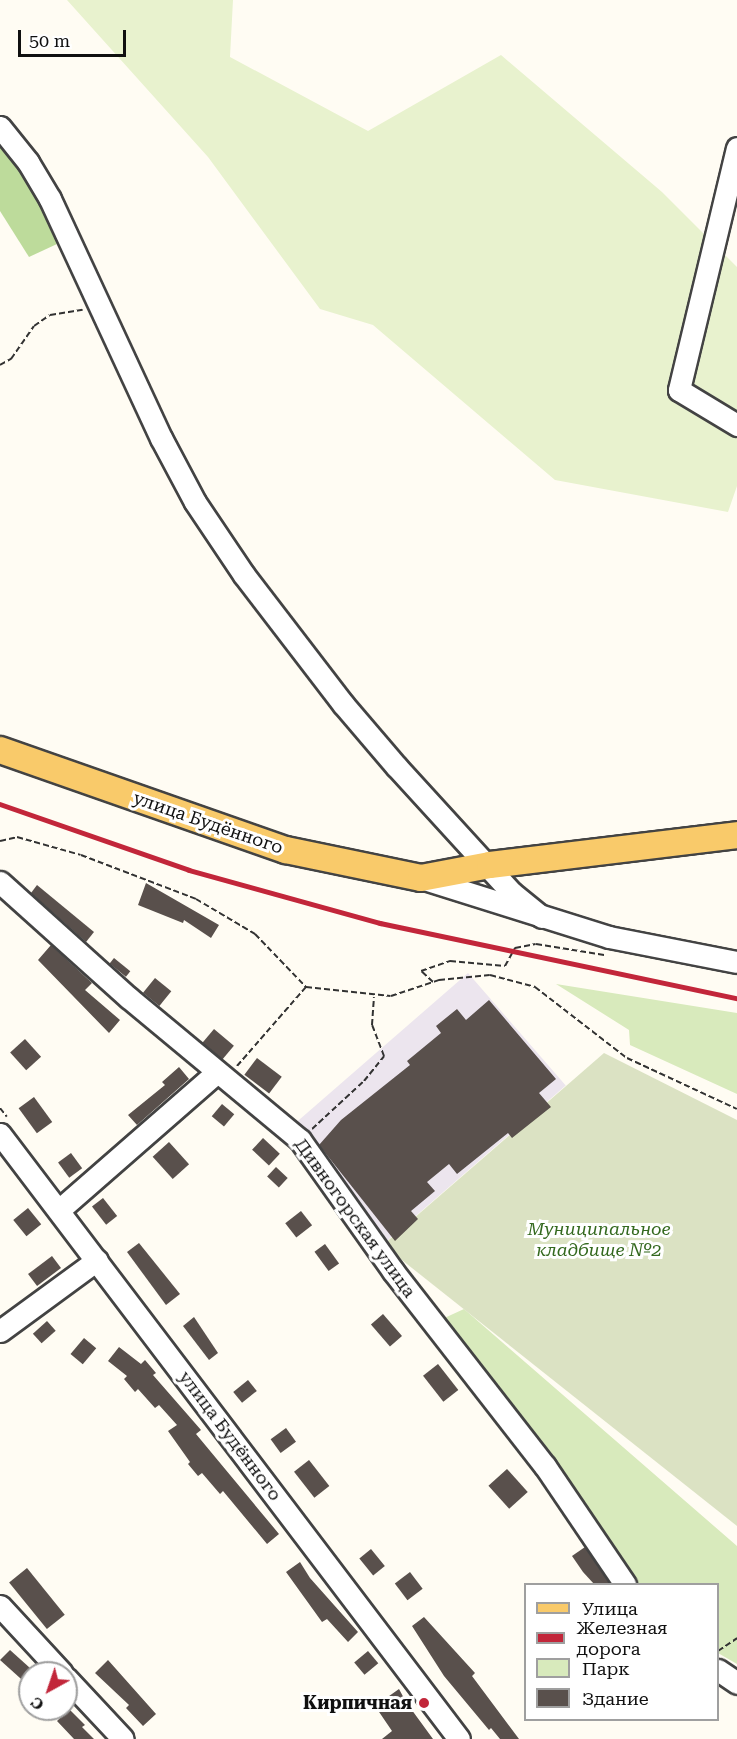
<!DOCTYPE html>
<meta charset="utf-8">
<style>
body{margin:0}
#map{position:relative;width:737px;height:1739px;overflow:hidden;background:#fffcf3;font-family:"Roboto Serif",serif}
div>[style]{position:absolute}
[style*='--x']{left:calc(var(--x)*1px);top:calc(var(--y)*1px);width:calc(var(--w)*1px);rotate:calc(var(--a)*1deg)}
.industrial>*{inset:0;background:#ece5ee;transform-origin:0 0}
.green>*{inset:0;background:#d8eabc}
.forest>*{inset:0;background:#bddb9b}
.cemetery>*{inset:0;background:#dbe2c3}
.pitch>*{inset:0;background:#e8f2ce}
.building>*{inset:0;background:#59504c;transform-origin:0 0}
.path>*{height:2px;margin-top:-1px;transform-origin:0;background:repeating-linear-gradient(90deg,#323232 0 6px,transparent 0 9px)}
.roads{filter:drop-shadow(2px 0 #434343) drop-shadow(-2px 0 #434343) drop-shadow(0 2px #434343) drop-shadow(0 -2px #434343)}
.minor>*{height:21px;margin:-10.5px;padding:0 10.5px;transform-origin:10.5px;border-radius:10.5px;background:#fff}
.major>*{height:26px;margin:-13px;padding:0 13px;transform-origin:13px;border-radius:13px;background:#f9ca6a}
.rail>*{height:4.5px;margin:-2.25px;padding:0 2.25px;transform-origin:2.25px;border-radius:2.25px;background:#c2263a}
.dots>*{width:16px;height:16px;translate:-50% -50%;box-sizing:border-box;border:3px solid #fff;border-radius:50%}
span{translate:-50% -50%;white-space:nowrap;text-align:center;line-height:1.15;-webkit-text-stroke:6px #fff;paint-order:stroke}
.street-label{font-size:18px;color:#101010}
.park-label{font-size:18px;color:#34691f;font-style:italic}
.poi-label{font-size:18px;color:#101010;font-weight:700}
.right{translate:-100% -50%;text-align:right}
.legend{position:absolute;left:524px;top:1583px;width:195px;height:138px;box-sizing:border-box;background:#fff;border:2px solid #9f9f9f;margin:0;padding:8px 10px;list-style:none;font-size:18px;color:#101010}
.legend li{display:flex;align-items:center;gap:12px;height:30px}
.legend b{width:30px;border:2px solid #9f9f9f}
.north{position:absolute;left:18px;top:1661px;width:60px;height:60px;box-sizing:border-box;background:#fff;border:2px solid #9f9f9f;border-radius:50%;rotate:220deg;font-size:16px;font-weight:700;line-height:24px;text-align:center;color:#101010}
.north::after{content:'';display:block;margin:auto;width:21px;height:27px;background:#c2263a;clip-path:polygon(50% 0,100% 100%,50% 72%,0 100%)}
.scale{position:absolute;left:18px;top:30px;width:108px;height:27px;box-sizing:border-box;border:3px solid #101010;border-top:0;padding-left:8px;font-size:18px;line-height:21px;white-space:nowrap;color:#101010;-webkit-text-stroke:4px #fff;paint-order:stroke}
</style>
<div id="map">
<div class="industrial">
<i style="left:468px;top:973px;width:149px;height:240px;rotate:49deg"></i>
</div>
<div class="green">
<i style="clip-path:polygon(556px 984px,737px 1013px,737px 1094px,630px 1045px,629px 1030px)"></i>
<i style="clip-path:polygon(464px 1309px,737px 1546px,737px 1664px,718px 1653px,718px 1584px,636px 1584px,440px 1320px)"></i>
</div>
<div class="forest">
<i style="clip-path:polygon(0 144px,41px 203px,57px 244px,29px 257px,0 211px)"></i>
</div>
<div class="cemetery">
<i style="clip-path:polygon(604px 1053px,737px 1120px,737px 1526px,383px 1245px)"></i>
</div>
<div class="pitch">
<i style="clip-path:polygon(67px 0,233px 0,230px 57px,368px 131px,501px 55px,662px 192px,737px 267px,737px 486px,728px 512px,555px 480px,373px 325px,320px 309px,208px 157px)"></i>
</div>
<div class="building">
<i style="clip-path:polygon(146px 883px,219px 925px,211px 938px,184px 920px,183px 923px,138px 905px)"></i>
<i style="clip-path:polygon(37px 885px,94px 932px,86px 942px,31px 893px)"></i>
<i style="clip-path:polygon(51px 945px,92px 983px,85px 990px,120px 1020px,109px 1033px,38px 960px)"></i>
<i style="left:114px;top:958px;width:21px;height:7px;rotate:39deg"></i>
<i style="left:155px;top:978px;width:21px;height:19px;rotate:39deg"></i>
<i style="clip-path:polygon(489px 1000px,556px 1079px,539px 1093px,551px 1107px,512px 1138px,508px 1133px,457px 1174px,449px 1164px,427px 1182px,435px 1191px,411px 1211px,418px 1219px,395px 1241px,319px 1145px,341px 1120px,410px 1065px,407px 1061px,441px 1033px,436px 1026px,457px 1009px,466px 1020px)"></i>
<i style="left:214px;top:1029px;width:26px;height:18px;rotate:40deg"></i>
<i style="left:25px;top:1039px;width:24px;height:20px;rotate:48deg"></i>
<i style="left:257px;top:1058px;width:31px;height:21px;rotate:37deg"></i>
<i style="clip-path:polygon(179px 1067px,189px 1079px,137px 1125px,128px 1115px,165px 1085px,162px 1082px)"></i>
<i style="left:34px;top:1097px;width:31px;height:19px;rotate:54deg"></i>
<i style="left:222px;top:1104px;width:16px;height:16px;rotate:40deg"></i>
<i style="left:263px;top:1138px;width:23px;height:16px;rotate:43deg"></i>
<i style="left:169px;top:1142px;width:30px;height:22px;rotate:48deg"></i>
<i style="left:71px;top:1153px;width:19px;height:16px;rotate:54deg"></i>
<i style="left:276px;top:1167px;width:16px;height:13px;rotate:43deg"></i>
<i style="left:103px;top:1198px;width:23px;height:14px;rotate:52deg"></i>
<i style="left:28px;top:1208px;width:21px;height:19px;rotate:51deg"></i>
<i style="left:301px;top:1211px;width:18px;height:20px;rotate:52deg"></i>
<i style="clip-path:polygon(139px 1243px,180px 1294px,166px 1305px,127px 1252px)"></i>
<i style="left:325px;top:1244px;width:24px;height:13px;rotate:54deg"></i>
<i style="left:52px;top:1256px;width:15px;height:30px;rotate:53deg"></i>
<i style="left:383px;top:1314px;width:29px;height:16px;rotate:49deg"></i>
<i style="clip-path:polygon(194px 1317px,218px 1353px,209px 1360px,183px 1326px)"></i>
<i style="left:47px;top:1321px;width:13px;height:19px;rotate:48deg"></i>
<i style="left:84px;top:1338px;width:16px;height:21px;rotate:40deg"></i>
<i style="clip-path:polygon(119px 1347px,141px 1364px,145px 1360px,156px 1373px,153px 1375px,201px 1430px,196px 1434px,279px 1534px,267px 1544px,223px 1491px,220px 1494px,202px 1473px,198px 1476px,188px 1464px,190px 1462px,168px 1431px,177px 1425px,159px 1405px,155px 1408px,138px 1389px,135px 1392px,124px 1379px,127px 1376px,108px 1361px)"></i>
<i style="left:438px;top:1364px;width:33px;height:19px;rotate:52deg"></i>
<i style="left:248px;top:1380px;width:14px;height:19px;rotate:51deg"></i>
<i style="left:286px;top:1428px;width:17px;height:19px;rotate:54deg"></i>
<i style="left:309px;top:1460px;width:33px;height:19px;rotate:52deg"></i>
<i style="left:507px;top:1469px;width:31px;height:25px;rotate:48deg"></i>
<i style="clip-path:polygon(585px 1547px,610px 1584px,594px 1584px,583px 1572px,572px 1556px)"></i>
<i style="left:371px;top:1549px;width:22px;height:15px;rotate:51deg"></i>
<i style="clip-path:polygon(300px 1562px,310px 1578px,358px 1632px,348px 1642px,327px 1619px,322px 1622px,286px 1572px)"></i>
<i style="left:27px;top:1568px;width:60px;height:23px;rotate:51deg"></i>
<i style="left:410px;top:1572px;width:21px;height:19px;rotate:53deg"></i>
<i style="clip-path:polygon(424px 1617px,475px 1673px,472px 1676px,519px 1739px,500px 1739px,491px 1728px,489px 1730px,444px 1676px,412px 1626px)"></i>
<i style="clip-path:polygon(10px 1650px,30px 1668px,30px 1687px,0 1660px)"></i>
<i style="left:368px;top:1651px;width:16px;height:18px;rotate:50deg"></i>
<i style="clip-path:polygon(108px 1660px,156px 1714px,143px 1726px,126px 1708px,129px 1705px,95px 1673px)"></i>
<i style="clip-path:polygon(399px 1689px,406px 1702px,433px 1739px,382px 1739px,392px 1731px,375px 1706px)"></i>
<i style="clip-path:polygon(69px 1709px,85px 1725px,82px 1727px,94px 1739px,74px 1739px,57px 1721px)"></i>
</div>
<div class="path">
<i style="--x:0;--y:365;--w:13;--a:-29"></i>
<i style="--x:11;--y:359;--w:40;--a:-55.1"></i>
<i style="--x:34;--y:326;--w:19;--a:-35"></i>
<i style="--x:50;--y:315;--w:33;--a:-9"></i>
<i style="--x:0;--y:841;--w:17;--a:-13"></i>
<i style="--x:17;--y:837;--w:66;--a:15.7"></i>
<i style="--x:81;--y:855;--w:123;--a:20.9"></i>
<i style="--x:196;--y:899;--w:69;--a:30.7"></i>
<i style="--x:255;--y:934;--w:74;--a:46.1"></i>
<i style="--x:306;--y:987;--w:85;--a:6"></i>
<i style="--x:391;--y:996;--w:51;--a:-18.4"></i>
<i style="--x:439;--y:980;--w:51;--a:-5.6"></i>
<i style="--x:490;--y:975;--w:47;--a:14.9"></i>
<i style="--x:535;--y:987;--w:116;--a:37.7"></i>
<i style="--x:627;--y:1058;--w:121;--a:24.9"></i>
<i style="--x:433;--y:982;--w:16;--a:-137"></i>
<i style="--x:421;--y:971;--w:31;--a:-19"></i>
<i style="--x:450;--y:961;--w:55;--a:5.2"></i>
<i style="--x:505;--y:966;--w:21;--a:-61"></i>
<i style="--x:515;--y:948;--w:21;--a:-11"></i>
<i style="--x:536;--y:944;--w:69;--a:9.2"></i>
<i style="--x:237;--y:1066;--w:105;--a:-48.9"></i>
<i style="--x:0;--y:1108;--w:11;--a:52"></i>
<i style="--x:312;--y:1129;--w:71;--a:-42.7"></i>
<i style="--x:364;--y:1081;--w:32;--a:-51"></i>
<i style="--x:384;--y:1056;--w:33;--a:-111"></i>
<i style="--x:372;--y:1025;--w:28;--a:-86"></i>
<i style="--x:718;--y:1651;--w:23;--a:-34"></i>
</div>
<div class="roads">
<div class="minor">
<i style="--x:0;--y:127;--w:45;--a:51.3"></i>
<i style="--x:28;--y:162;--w:43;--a:59.3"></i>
<i style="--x:50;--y:199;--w:264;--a:65.1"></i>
<i style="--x:161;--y:438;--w:72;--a:62"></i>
<i style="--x:195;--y:502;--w:88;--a:56.1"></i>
<i style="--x:244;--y:575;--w:163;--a:52.5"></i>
<i style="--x:343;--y:704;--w:82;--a:49.5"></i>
<i style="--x:396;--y:766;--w:172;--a:47.6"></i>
<i style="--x:512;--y:893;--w:38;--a:39"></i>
<i style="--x:737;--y:148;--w:249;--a:103.5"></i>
<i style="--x:679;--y:390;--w:68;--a:31.1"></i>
<i style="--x:421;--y:878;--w:197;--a:17.4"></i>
<i style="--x:609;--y:937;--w:130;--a:11.1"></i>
<i style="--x:0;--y:882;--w:173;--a:42"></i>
<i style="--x:129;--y:998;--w:222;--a:39.7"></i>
<i style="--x:300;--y:1140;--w:161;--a:54.6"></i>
<i style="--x:393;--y:1271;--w:247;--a:52.1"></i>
<i style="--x:545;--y:1466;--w:143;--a:55.9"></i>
<i style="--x:0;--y:1134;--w:759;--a:52.81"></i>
<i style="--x:59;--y:1210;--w:210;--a:-41.1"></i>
<i style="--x:0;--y:1331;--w:120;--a:-36.2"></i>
<i style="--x:0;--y:1606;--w:91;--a:47.2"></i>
<i style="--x:718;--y:1670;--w:23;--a:34"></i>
<i style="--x:66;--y:1678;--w:83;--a:46.9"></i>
</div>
<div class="major">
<i style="--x:0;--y:750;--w:303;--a:19.3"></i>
<i style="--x:286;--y:850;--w:138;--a:11.7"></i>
<i style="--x:421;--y:878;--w:70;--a:-10.7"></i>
<i style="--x:490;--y:865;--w:249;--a:-6.9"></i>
</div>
</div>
<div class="rail">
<i style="--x:0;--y:804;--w:200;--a:19.2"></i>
<i style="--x:189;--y:870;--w:198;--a:15.5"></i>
<i style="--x:380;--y:923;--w:365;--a:11.9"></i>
</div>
<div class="dots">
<i style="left:424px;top:1703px;background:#c2263a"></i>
</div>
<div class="street-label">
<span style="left:208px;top:823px;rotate:19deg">улица Будённого</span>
<span style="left:355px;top:1218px;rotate:54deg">Дивногорская улица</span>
<span style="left:230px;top:1436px;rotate:53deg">улица Будённого</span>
</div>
<div class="park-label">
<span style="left:599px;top:1240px">Муниципальное<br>кладбище №2</span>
</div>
<div class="poi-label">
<span class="right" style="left:412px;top:1703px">Кирпичная</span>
</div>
<ul class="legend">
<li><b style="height:8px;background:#f9ca6a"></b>Улица</li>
<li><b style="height:8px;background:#c2263a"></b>Железная дорога</li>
<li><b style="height:16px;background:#d8eabc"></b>Парк</li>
<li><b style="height:16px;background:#59504c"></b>Здание</li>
</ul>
<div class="north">С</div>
<div class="scale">50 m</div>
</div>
